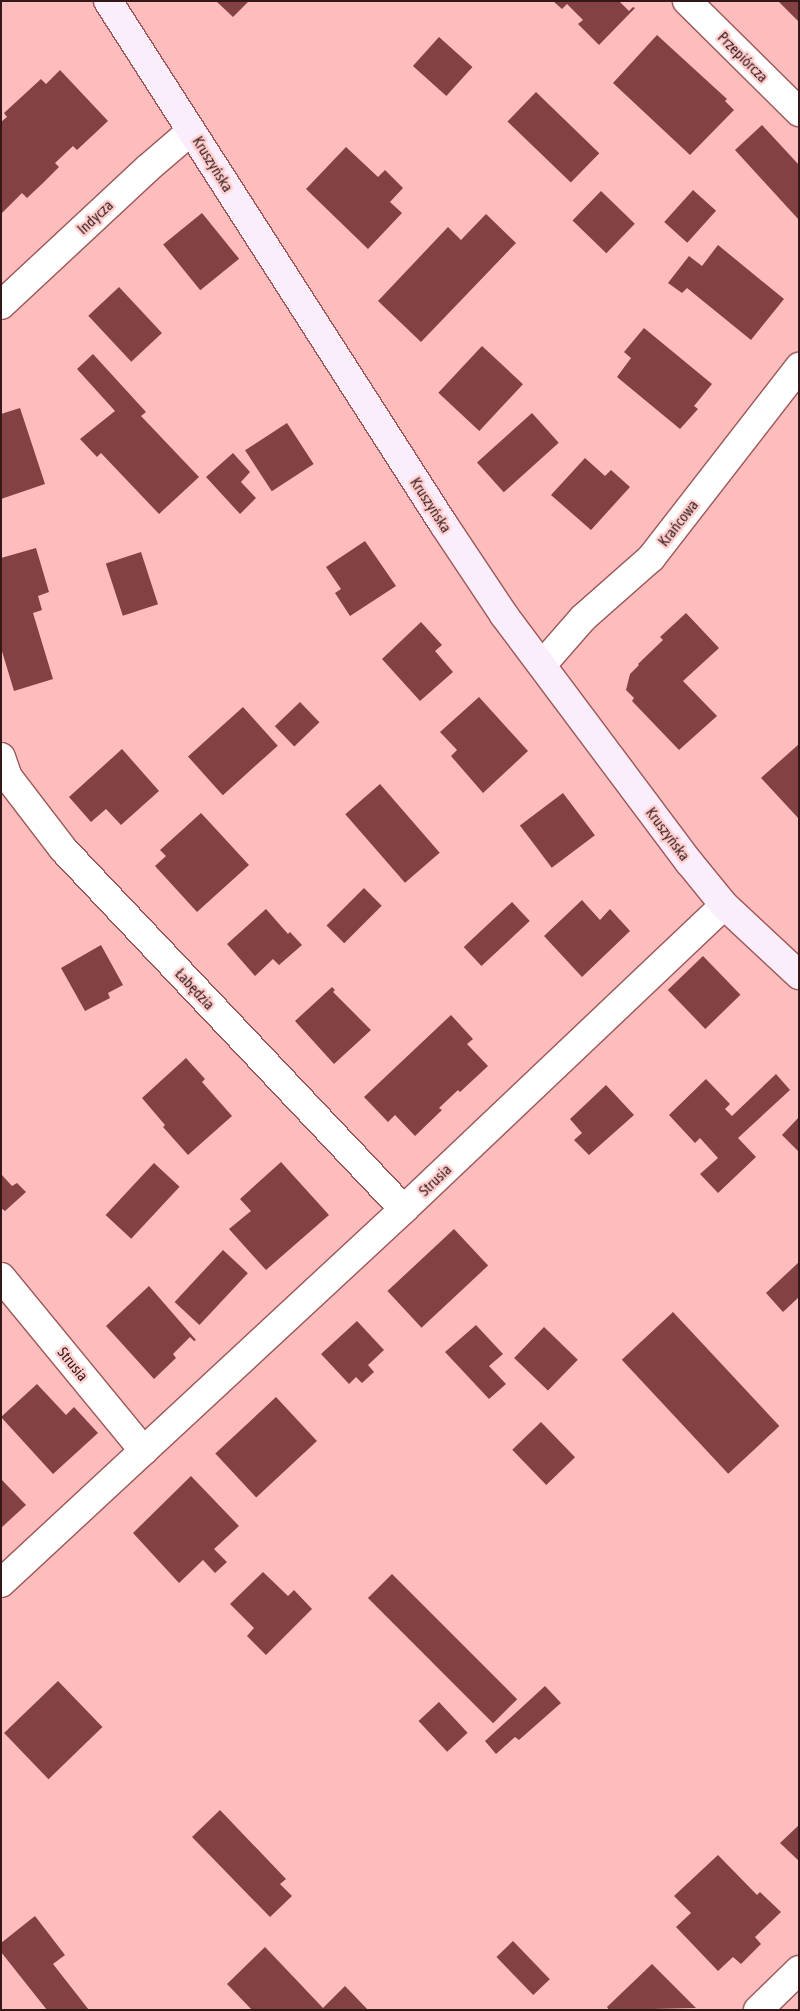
<!DOCTYPE html>
<meta charset="utf-8">
<style>
body{margin:0}
#map{position:relative;width:800px;height:2011px;overflow:hidden;background:#fcbdbc;font-family:"Asap Condensed",sans-serif}
div>[style]{position:absolute}
[style*='--x']{left:calc(var(--x)*1px);top:calc(var(--y)*1px);width:calc(var(--w)*1px);rotate:calc(var(--a)*1deg)}
.building>*{inset:0;background:#834143;transform-origin:0 0}
.roads{filter:drop-shadow(1px 0 #9c5859) drop-shadow(-1px 0 #9c5859) drop-shadow(0 1px #9c5859) drop-shadow(0 -1px #9c5859)}
.street>*{height:28px;margin:-14px;padding:0 14px;transform-origin:14px;border-radius:14px;background:#fff}
.secondary>*{height:28px;margin:-14px;padding:0 14px;transform-origin:14px;border-radius:14px;background:#faeefc}
span{translate:-50% -50%;white-space:nowrap;text-align:center;line-height:1.15;-webkit-text-stroke:5px #ffcfce;paint-order:stroke}
.street-label{font-size:15px;color:#341718}
.frame{position:absolute;inset:0;border:2px solid #341718;pointer-events:none}
</style>
<div id="map">
<div class="building">
<i style="clip-path:polygon(216px 1px,249px 1px,233px 17px)"></i>
<i style="clip-path:polygon(553px 1px,619px 1px,629px 11px,633px 7px,635px 8px,599px 45px,578px 24px,583px 20px,567px 4px,562px 9px)"></i>
<i style="clip-path:polygon(778px 1px,799px 1px,799px 22px)"></i>
<i style="clip-path:polygon(657px 35px,727px 99px,725px 101px,734px 110px,690px 155px,613px 83px)"></i>
<i style="left:439px;top:37px;width:45px;height:39px;rotate:42deg"></i>
<i style="clip-path:polygon(60px 70px,108px 121px,77px 150px,73px 146px,55px 163px,59px 167px,43px 183px,27px 198px,22px 193px,1px 214px,1px 122px,7px 117px,4px 113px,41px 79px,46px 84px)"></i>
<i style="left:536px;top:92px;width:88px;height:41px;rotate:44deg"></i>
<i style="clip-path:polygon(762px 125px,799px 165px,799px 220px,735px 150px)"></i>
<i style="clip-path:polygon(346px 147px,378px 177px,385px 170px,403px 188px,390px 202px,402px 213px,368px 249px,306px 189px)"></i>
<i style="left:693px;top:190px;width:31px;height:43px;rotate:42deg"></i>
<i style="left:601px;top:191px;width:47px;height:41px;rotate:44deg"></i>
<i style="left:202px;top:213px;width:59px;height:50px;rotate:51deg"></i>
<i style="clip-path:polygon(486px 214px,516px 243px,421px 342px,378px 301px,448px 227px,461px 240px)"></i>
<i style="clip-path:polygon(718px 245px,784px 299px,751px 340px,687px 288px,682px 293px,668px 283px,689px 256px,702px 266px)"></i>
<i style="left:119px;top:287px;width:63px;height:42px;rotate:47deg"></i>
<i style="clip-path:polygon(644px 328px,712px 384px,694px 406px,698px 409px,680px 429px,617px 377px,631px 358px,624px 352px)"></i>
<i style="left:482px;top:346px;width:56px;height:64px;rotate:43deg"></i>
<i style="clip-path:polygon(93px 354px,146px 412px,141px 416px,199px 477px,159px 514px,101px 453px,97px 457px,80px 439px,115px 411px,77px 369px)"></i>
<i style="clip-path:polygon(20px 408px,45px 484px,1px 499px,1px 414px)"></i>
<i style="left:532px;top:413px;width:40px;height:74px;rotate:48deg"></i>
<i style="left:287px;top:423px;width:49px;height:50px;rotate:57deg"></i>
<i style="clip-path:polygon(233px 453px,250px 472px,241px 482px,256px 498px,240px 514px,206px 477px)"></i>
<i style="clip-path:polygon(585px 458px,605px 476px,611px 470px,630px 487px,591px 530px,551px 495px)"></i>
<i style="clip-path:polygon(365px 541px,396px 586px,350px 616px,335px 593px,341px 589px,326px 567px)"></i>
<i style="clip-path:polygon(36px 548px,49px 592px,38px 596px,42px 610px,33px 613px,53px 679px,14px 691px,1px 648px,1px 558px)"></i>
<i style="left:141px;top:552px;width:55px;height:37px;rotate:72deg"></i>
<i style="clip-path:polygon(686px 613px,719px 648px,683px 681px,717px 716px,679px 750px,632px 701px,634px 698px,626px 690px,630px 674px,639px 665px,638px 664px,663px 640px,660px 637px)"></i>
<i style="clip-path:polygon(421px 622px,442px 645px,435px 651px,453px 672px,420px 701px,382px 659px)"></i>
<i style="clip-path:polygon(479px 697px,528px 751px,483px 793px,451px 756px,457px 750px,440px 732px)"></i>
<i style="left:300px;top:702px;width:28px;height:35px;rotate:46deg"></i>
<i style="left:243px;top:707px;width:52px;height:74px;rotate:48deg"></i>
<i style="clip-path:polygon(799px 744px,799px 819px,761px 778px)"></i>
<i style="clip-path:polygon(122px 749px,159px 791px,121px 825px,106px 809px,91px 822px,69px 797px)"></i>
<i style="left:380px;top:784px;width:91px;height:46px;rotate:49deg"></i>
<i style="left:563px;top:793px;width:53px;height:54px;rotate:53deg"></i>
<i style="clip-path:polygon(201px 813px,249px 865px,197px 912px,155px 866px,166px 856px,160px 850px)"></i>
<i style="left:364px;top:888px;width:25px;height:53px;rotate:45deg"></i>
<i style="clip-path:polygon(582px 900px,600px 920px,610px 909px,630px 931px,582px 977px,544px 936px)"></i>
<i style="left:512px;top:902px;width:26px;height:66px;rotate:47deg"></i>
<i style="clip-path:polygon(266px 909px,288px 934px,290px 932px,302px 945px,279px 965px,273px 959px,255px 976px,227px 944px)"></i>
<i style="clip-path:polygon(101px 945px,123px 985px,108px 993px,110px 998px,85px 1011px,61px 968px)"></i>
<i style="left:703px;top:956px;width:54px;height:49px;rotate:46deg"></i>
<i style="clip-path:polygon(332px 987px,335px 990px,333px 992px,371px 1030px,334px 1064px,295px 1021px)"></i>
<i style="clip-path:polygon(451px 1015px,473px 1039px,467px 1044px,488px 1066px,460px 1092px,458px 1090px,439px 1108px,442px 1110px,415px 1136px,395px 1115px,388px 1122px,364px 1097px)"></i>
<i style="clip-path:polygon(186px 1058px,205px 1079px,202px 1082px,232px 1116px,188px 1155px,163px 1127px,165px 1125px,142px 1098px)"></i>
<i style="clip-path:polygon(776px 1074px,790px 1090px,738px 1138px,756px 1157px,718px 1193px,700px 1174px,718px 1158px,700px 1138px,695px 1143px,669px 1115px,706px 1079px,730px 1104px,725px 1109px,732px 1116px)"></i>
<i style="clip-path:polygon(606px 1085px,634px 1115px,589px 1155px,574px 1140px,582px 1133px,570px 1119px)"></i>
<i style="clip-path:polygon(799px 1117px,799px 1152px,782px 1135px)"></i>
<i style="clip-path:polygon(281px 1162px,329px 1215px,266px 1270px,229px 1229px,251px 1211px,240px 1199px)"></i>
<i style="left:154px;top:1163px;width:35px;height:71px;rotate:43deg"></i>
<i style="clip-path:polygon(1px 1174px,12px 1186px,17px 1183px,26px 1192px,5px 1211px,1px 1208px)"></i>
<i style="left:454px;top:1229px;width:50px;height:91px;rotate:47deg"></i>
<i style="left:223px;top:1250px;width:34px;height:71px;rotate:43deg"></i>
<i style="clip-path:polygon(799px 1262px,799px 1297px,783px 1312px,766px 1293px)"></i>
<i style="clip-path:polygon(149px 1286px,196px 1340px,194px 1341px,190px 1337px,173px 1354px,176px 1358px,154px 1379px,106px 1326px)"></i>
<i style="left:673px;top:1312px;width:156px;height:70px;rotate:47deg"></i>
<i style="clip-path:polygon(357px 1321px,384px 1350px,368px 1365px,374px 1372px,362px 1383px,356px 1377px,349px 1384px,321px 1354px)"></i>
<i style="clip-path:polygon(476px 1325px,503px 1354px,489px 1366px,506px 1384px,489px 1399px,445px 1352px)"></i>
<i style="left:544px;top:1327px;width:47px;height:43px;rotate:44deg"></i>
<i style="clip-path:polygon(37px 1384px,66px 1415px,74px 1407px,98px 1433px,53px 1474px,1px 1417px)"></i>
<i style="left:276px;top:1397px;width:60px;height:83px;rotate:47deg"></i>
<i style="left:541px;top:1422px;width:49px;height:40px;rotate:46deg"></i>
<i style="clip-path:polygon(191px 1476px,239px 1526px,214px 1549px,227px 1562px,215px 1573px,203px 1560px,179px 1583px,133px 1533px)"></i>
<i style="clip-path:polygon(1px 1479px,26px 1505px,1px 1528px)"></i>
<i style="clip-path:polygon(263px 1572px,288px 1596px,294px 1590px,312px 1609px,266px 1655px,247px 1636px,254px 1628px,230px 1604px)"></i>
<i style="left:392px;top:1574px;width:177px;height:34px;rotate:45deg"></i>
<i style="left:58px;top:1681px;width:64px;height:75px;rotate:46deg"></i>
<i style="clip-path:polygon(545px 1686px,561px 1703px,519px 1740px,515px 1737px,496px 1754px,485px 1741px)"></i>
<i style="left:439px;top:1702px;width:42px;height:28px;rotate:47deg"></i>
<i style="clip-path:polygon(220px 1810px,286px 1879px,280px 1884px,292px 1896px,270px 1917px,192px 1837px)"></i>
<i style="clip-path:polygon(799px 1825px,799px 1861px,780px 1843px)"></i>
<i style="clip-path:polygon(718px 1855px,757px 1895px,760px 1892px,781px 1912px,755px 1937px,761px 1944px,741px 1964px,733px 1957px,718px 1971px,676px 1927px,691px 1913px,674px 1896px)"></i>
<i style="clip-path:polygon(35px 1916px,65px 1955px,53px 1964px,89px 2010px,47px 2010px,1px 1952px,1px 1943px)"></i>
<i style="left:513px;top:1941px;width:53px;height:23px;rotate:46deg"></i>
<i style="clip-path:polygon(265px 1947px,323px 2008px,345px 1986px,368px 2010px,252px 2010px,227px 1984px)"></i>
<i style="clip-path:polygon(652px 1964px,696px 2008px,609px 2010px,607px 2007px)"></i>
</div>
<div class="roads">
<div class="street">
<i style="--x:687;--y:1;--w:158;--a:44.7"></i>
<i style="--x:1;--y:305;--w:201;--a:-43"></i>
<i style="--x:148;--y:168;--w:57;--a:-40.7"></i>
<i style="--x:542;--y:665;--w:62;--a:-48.9"></i>
<i style="--x:583;--y:618;--w:91;--a:-41.4"></i>
<i style="--x:651;--y:558;--w:242;--a:-52.2"></i>
<i style="--x:1;--y:757;--w:21;--a:71"></i>
<i style="--x:8;--y:777;--w:91;--a:52.6"></i>
<i style="--x:63;--y:849;--w:496;--a:46.6"></i>
<i style="--x:1;--y:1277;--w:225;--a:50.6"></i>
<i style="--x:1;--y:1583;--w:550;--a:-42.86"></i>
<i style="--x:404;--y:1209;--w:441;--a:-43.5"></i>
<i style="--x:758;--y:2010;--w:57;--a:-44.3"></i>
</div>
<div class="secondary">
<i style="--x:108;--y:1;--w:622;--a:57.33"></i>
<i style="--x:444;--y:525;--w:108;--a:56.3"></i>
<i style="--x:504;--y:615;--w:309;--a:53.2"></i>
<i style="--x:689;--y:862;--w:55;--a:50.9"></i>
<i style="--x:724;--y:905;--w:103;--a:43"></i>
</div>
</div>
<div class="street-label">
<span style="left:743px;top:57px;rotate:45deg">Przepiórcza</span>
<span style="left:213px;top:164px;rotate:58deg">Kruszyńska</span>
<span style="left:95px;top:217px;rotate:-43deg">Indycza</span>
<span style="left:431px;top:505px;rotate:57deg">Kruszyńska</span>
<span style="left:678px;top:523px;rotate:-52deg">Krańcowa</span>
<span style="left:668px;top:834px;rotate:53deg">Kruszyńska</span>
<span style="left:195px;top:989px;rotate:47deg">Łabędzia</span>
<span style="left:435px;top:1180px;rotate:-44deg">Strusia</span>
<span style="left:73px;top:1364px;rotate:51deg">Strusia</span>
</div>
<div class="frame"></div>
</div>
